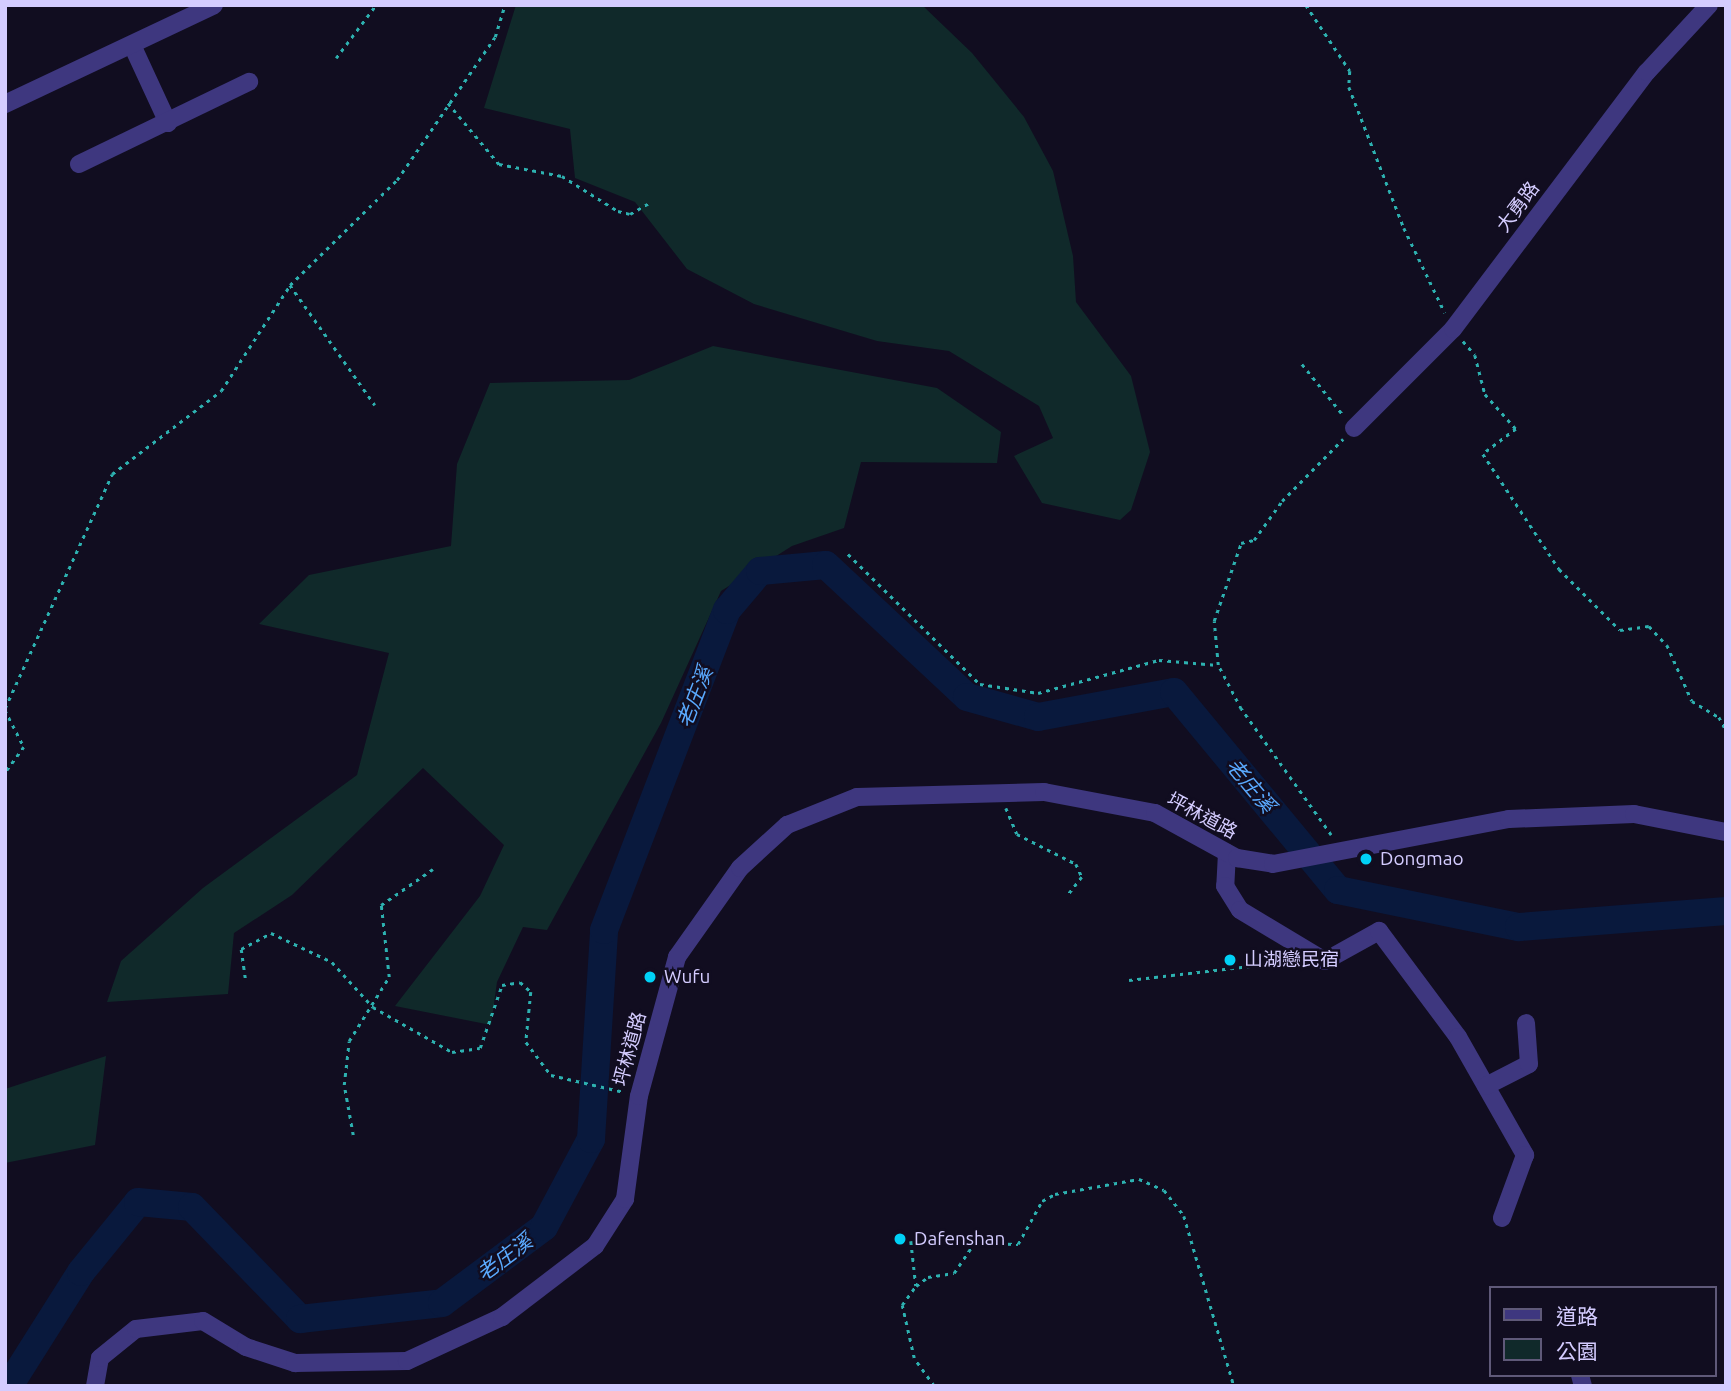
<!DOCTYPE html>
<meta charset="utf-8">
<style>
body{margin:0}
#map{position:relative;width:1731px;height:1391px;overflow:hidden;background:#110d20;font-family:Ubuntu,"Noto Sans TC",sans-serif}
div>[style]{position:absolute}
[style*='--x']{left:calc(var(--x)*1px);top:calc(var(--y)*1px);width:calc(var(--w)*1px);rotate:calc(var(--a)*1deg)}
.green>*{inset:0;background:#10292a}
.river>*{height:28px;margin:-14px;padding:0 14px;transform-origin:14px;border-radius:14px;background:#09193d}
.path>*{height:2.5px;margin-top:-1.25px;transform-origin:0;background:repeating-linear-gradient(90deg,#2db1b0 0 3.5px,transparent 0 8.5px)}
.minor>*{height:18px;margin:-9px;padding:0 9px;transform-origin:9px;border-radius:9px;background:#3e377f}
.dots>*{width:19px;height:19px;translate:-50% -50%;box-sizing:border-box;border:4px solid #110d20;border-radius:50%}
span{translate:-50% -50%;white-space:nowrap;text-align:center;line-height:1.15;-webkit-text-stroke:5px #110d20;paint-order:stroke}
.street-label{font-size:19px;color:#d4ccff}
.poi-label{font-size:19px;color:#d4ccff}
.left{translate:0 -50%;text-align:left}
.water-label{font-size:21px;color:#5aaaff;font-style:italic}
.frame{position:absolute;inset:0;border:7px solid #d4ccff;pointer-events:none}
.legend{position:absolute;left:1489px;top:1286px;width:228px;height:91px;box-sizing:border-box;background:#110d20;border:2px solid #5f5979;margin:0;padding:9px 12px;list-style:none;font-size:21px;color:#d4ccff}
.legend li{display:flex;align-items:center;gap:14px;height:35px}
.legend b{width:35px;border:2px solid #5f5979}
</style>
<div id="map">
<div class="green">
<i style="clip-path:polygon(516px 5px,922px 5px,972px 53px,1024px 117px,1053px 171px,1073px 256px,1076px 302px,1131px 376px,1150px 452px,1131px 510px,1120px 520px,1042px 503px,1014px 456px,1053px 438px,1039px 406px,949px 351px,877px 341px,754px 304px,687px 269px,635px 202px,575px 178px,570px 129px,484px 108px)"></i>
<i style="clip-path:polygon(713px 346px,937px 388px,1001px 432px,997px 463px,861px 462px,844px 528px,792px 546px,721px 591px,661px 723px,547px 930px,523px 927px,497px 982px,491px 1025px,395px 1006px,480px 896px,504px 845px,423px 768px,292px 895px,234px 933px,228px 994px,107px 1002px,121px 961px,203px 888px,357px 775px,389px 653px,259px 624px,309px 575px,451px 546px,457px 464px,490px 383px,629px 380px)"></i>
<i style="clip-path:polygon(106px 1056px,95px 1145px,5px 1163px,5px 1089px)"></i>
</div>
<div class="river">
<i style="--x:9;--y:1386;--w:135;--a:-57.7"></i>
<i style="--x:81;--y:1272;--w:90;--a:-50.8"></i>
<i style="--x:138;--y:1202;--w:54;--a:5.3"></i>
<i style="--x:192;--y:1207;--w:156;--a:46"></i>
<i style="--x:300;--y:1319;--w:143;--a:-6.4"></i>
<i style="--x:442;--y:1303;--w:127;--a:-36.7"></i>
<i style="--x:544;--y:1227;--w:100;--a:-61.9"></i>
<i style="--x:591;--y:1139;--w:209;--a:-86.4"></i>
<i style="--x:604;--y:930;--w:343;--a:-69"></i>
<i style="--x:727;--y:610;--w:51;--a:-49.8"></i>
<i style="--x:760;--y:571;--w:66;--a:-5.2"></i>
<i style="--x:826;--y:565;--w:193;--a:43.1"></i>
<i style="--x:967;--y:697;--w:74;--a:15.7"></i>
<i style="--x:1038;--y:717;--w:138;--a:-10.4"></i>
<i style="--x:1174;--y:692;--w:257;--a:50.4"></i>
<i style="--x:1338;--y:890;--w:185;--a:11.6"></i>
<i style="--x:1519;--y:927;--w:208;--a:-4.4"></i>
</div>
<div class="path">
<i style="--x:1306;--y:5;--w:79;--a:56.3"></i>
<i style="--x:1350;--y:71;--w:16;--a:94"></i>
<i style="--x:1349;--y:87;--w:151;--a:68.7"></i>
<i style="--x:1404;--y:228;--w:94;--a:64.2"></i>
<i style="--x:336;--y:58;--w:66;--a:-53"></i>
<i style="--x:448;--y:103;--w:80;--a:50.1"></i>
<i style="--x:499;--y:164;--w:64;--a:10.8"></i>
<i style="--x:562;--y:176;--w:66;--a:32"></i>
<i style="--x:618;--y:211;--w:12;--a:14"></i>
<i style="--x:630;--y:214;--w:22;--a:-30"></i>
<i style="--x:290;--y:285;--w:147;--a:54.7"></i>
<i style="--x:1463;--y:341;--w:18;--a:49"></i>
<i style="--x:1475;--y:355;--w:40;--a:75.6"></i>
<i style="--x:1485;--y:394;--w:47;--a:48.5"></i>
<i style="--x:1516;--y:429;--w:41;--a:142.9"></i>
<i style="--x:1483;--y:454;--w:138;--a:56.5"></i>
<i style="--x:1559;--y:569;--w:86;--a:45"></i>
<i style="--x:1620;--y:630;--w:29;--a:-8"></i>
<i style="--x:1649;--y:626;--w:26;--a:47"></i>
<i style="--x:1667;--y:645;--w:61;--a:65.9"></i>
<i style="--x:1692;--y:701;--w:31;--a:31"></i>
<i style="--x:1719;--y:717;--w:15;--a:62"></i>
<i style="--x:1302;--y:364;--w:67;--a:51.1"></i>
<i style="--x:848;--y:554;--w:185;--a:44.6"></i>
<i style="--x:980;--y:684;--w:59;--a:8.8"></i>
<i style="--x:1038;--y:693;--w:125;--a:-15.3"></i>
<i style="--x:1159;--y:660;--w:59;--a:4.8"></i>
<i style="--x:5;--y:708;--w:257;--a:-65.4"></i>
<i style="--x:112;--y:474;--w:137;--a:-37.3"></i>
<i style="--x:221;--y:391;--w:126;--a:-56.9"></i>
<i style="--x:290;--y:285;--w:150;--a:-44.5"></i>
<i style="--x:397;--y:180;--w:173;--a:-55.6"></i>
<i style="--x:495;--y:37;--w:34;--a:-73"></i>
<i style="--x:5;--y:710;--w:42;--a:62.8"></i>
<i style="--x:24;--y:747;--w:32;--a:126"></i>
<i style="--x:1726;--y:751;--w:17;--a:90"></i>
<i style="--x:1006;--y:808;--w:28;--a:67"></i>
<i style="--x:1017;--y:834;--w:66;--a:27"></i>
<i style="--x:1076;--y:864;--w:14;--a:65"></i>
<i style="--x:1082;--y:877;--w:23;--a:128"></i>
<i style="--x:1331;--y:835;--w:155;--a:-125.5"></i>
<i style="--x:1241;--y:709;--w:50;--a:-117.6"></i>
<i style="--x:1218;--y:665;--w:44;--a:-95.2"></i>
<i style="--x:1214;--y:621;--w:83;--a:-70.9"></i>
<i style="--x:1241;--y:543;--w:13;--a:-13"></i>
<i style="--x:1254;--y:540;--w:48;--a:-54.3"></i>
<i style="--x:1282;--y:501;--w:87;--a:-45.5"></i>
<i style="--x:245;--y:978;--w:29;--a:-98"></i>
<i style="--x:241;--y:949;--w:34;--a:-28"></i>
<i style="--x:271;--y:933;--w:68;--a:25.4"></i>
<i style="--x:332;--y:962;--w:61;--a:47.7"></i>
<i style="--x:373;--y:1007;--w:91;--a:29.7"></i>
<i style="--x:452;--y:1052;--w:28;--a:-8"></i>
<i style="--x:480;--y:1048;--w:67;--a:-70.8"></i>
<i style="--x:502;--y:985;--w:18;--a:-9"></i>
<i style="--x:520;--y:982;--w:15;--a:42"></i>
<i style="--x:531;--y:992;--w:50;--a:95.7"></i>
<i style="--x:526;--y:1042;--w:41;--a:52.9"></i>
<i style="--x:551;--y:1075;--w:75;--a:13.1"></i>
<i style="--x:1129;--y:980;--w:165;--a:-6.6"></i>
<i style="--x:353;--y:1135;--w:51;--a:-100.2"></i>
<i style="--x:344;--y:1085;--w:44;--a:-83.5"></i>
<i style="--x:349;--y:1041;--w:75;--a:-58"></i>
<i style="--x:389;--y:977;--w:72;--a:-96.3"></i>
<i style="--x:381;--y:905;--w:63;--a:-34.7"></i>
<i style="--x:898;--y:1232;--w:16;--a:35"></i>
<i style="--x:911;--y:1241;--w:45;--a:83.7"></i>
<i style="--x:934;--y:1386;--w:34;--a:-126"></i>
<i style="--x:914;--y:1358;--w:54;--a:-102.8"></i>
<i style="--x:902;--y:1305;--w:24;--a:-54"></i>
<i style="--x:916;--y:1286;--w:15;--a:-37"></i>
<i style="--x:928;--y:1277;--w:26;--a:-9"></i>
<i style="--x:954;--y:1273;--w:36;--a:-56"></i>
<i style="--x:974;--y:1243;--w:44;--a:1.3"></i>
<i style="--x:1018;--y:1244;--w:49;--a:-60.8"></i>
<i style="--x:1042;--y:1201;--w:15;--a:-28"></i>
<i style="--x:1055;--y:1194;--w:85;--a:-10.1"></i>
<i style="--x:1139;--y:1179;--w:27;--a:24"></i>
<i style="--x:1164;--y:1190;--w:33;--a:52"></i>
<i style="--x:1184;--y:1216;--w:177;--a:73.6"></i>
</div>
<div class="minor">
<i style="--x:132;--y:45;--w:86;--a:65.2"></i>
<i style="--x:5;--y:104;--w:231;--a:-25.3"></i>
<i style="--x:79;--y:164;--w:189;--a:-25.8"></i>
<i style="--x:1354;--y:428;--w:140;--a:-45"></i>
<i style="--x:1453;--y:329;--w:322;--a:-53"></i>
<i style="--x:1647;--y:72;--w:91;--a:-47.2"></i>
<i style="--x:1227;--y:853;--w:33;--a:93"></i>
<i style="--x:1225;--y:886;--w:28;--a:58"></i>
<i style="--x:1240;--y:910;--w:99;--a:31"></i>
<i style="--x:1325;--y:961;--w:62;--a:-29.1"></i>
<i style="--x:1379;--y:931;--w:132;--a:53.3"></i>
<i style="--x:1458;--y:1037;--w:136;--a:60.4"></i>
<i style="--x:1525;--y:1155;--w:67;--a:110.1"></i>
<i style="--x:1486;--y:1086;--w:48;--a:-27.1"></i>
<i style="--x:1529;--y:1064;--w:41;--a:-94.2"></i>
<i style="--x:1580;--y:1375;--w:11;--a:75"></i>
<i style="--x:95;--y:1386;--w:28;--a:-80"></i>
<i style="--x:100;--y:1358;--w:46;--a:-38.9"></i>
<i style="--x:136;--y:1329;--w:67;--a:-6.8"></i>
<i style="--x:203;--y:1321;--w:50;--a:31.2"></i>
<i style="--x:246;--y:1347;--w:52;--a:18.1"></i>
<i style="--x:295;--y:1363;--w:112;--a:-1"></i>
<i style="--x:407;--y:1361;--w:105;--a:-24.9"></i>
<i style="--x:502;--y:1317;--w:117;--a:-37.4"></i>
<i style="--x:595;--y:1246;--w:56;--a:-57.4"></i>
<i style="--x:625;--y:1199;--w:104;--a:-82.3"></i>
<i style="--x:639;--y:1096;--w:144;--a:-74.7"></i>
<i style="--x:677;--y:957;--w:109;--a:-54.7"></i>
<i style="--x:740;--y:868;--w:64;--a:-42.5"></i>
<i style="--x:787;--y:825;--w:75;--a:-21.8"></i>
<i style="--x:857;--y:797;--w:187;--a:-1.5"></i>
<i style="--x:1044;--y:792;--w:113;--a:10.7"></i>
<i style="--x:1155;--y:813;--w:94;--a:28.8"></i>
<i style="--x:1237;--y:858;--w:36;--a:9"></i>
<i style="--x:1273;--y:864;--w:240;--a:-10.8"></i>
<i style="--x:1509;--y:819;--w:125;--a:-2.3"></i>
<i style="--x:1634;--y:814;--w:94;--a:11.1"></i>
</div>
<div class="dots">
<i style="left:1366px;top:859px;background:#00d1f6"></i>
<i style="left:1230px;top:960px;background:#00d1f6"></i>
<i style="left:650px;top:977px;background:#00d1f6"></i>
<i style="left:900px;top:1239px;background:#00d1f6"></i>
</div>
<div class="street-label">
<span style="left:1518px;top:207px;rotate:-53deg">大勇路</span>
<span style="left:1202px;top:816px;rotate:28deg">坪林道路</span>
<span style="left:630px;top:1049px;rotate:-75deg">坪林道路</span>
</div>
<div class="poi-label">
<span class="left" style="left:1380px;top:859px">Dongmao</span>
<span class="left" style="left:1244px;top:960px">山湖戀民宿</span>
<span class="left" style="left:664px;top:977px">Wufu</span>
<span class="left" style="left:914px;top:1239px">Dafenshan</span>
</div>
<div class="water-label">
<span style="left:694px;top:697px;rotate:-69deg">老庄溪</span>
<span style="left:1251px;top:785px;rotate:50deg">老庄溪</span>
<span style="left:504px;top:1257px;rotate:-37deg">老庄溪</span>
</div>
<div class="frame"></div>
<ul class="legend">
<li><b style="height:9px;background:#3e377f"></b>道路</li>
<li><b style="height:19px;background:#10292a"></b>公園</li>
</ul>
</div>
